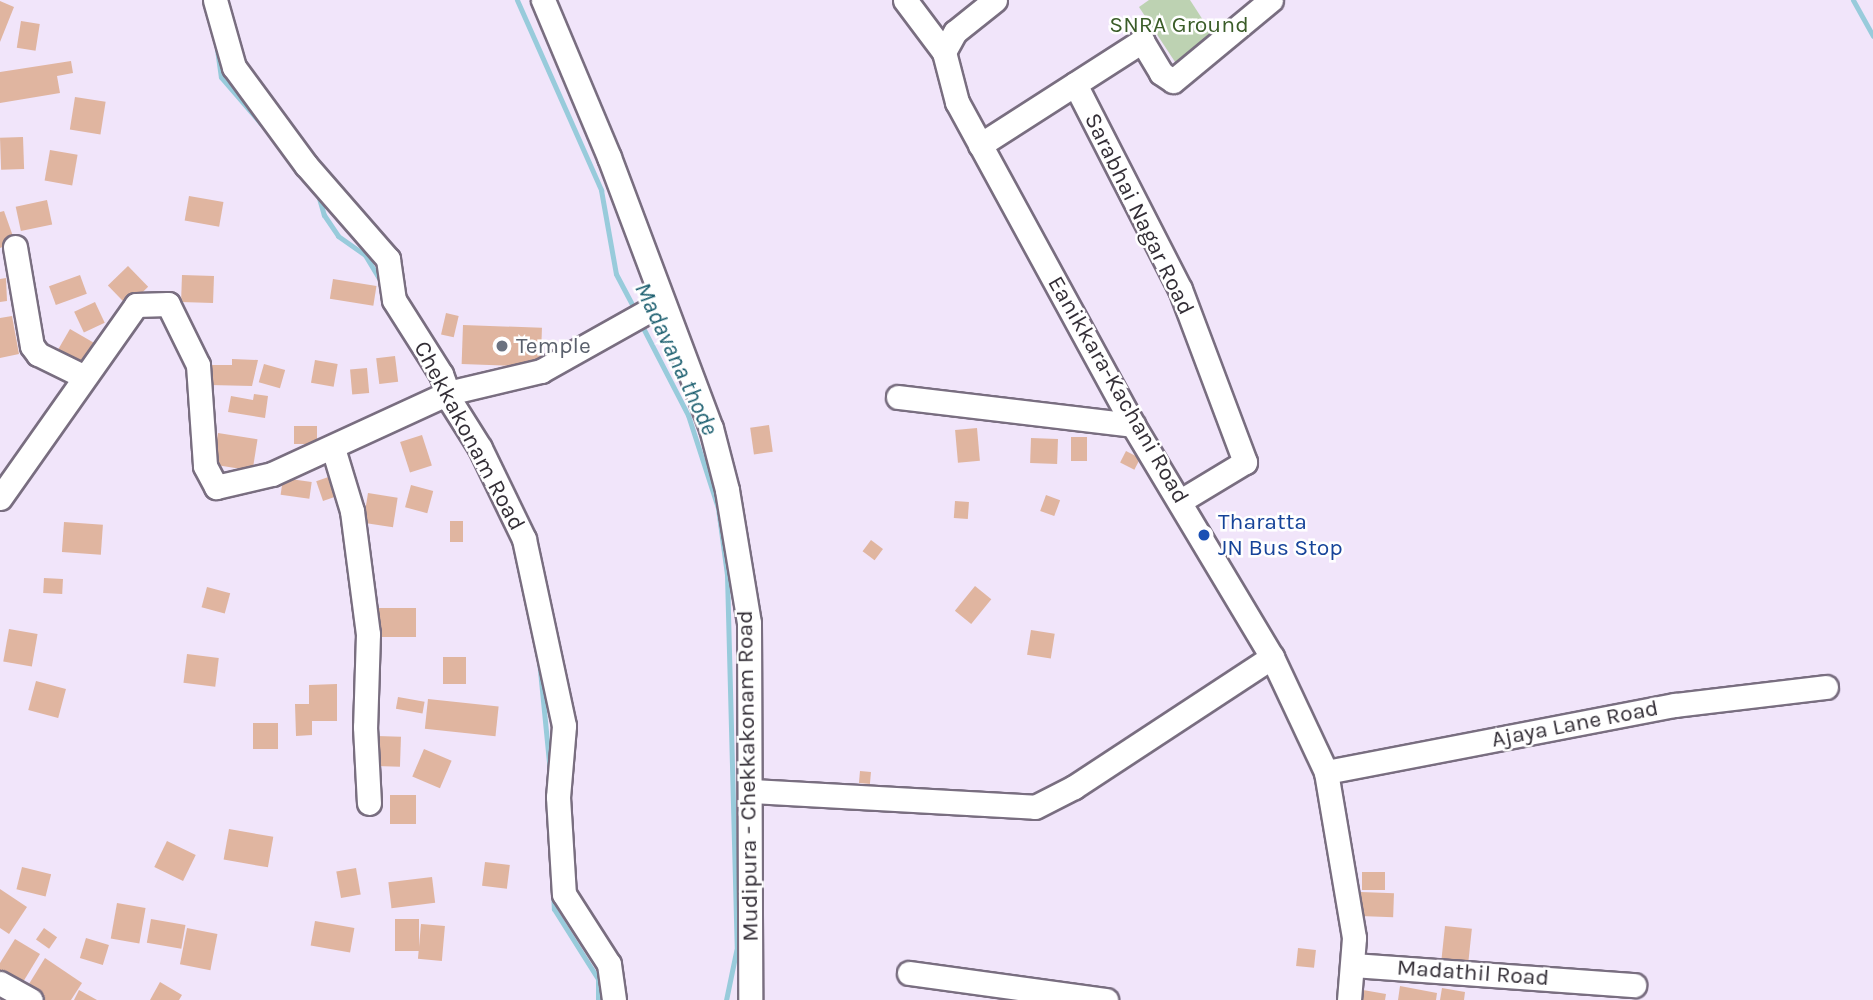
<!DOCTYPE html>
<style>
body{margin:0}
#map{position:relative;width:1873px;height:1000px;overflow:hidden;background:#f1e5fa;font-family:Karla,sans-serif}
div>[style]{position:absolute}
[style*='--x']{left:calc(var(--x)*1px);top:calc(var(--y)*1px);width:calc(var(--w)*1px);rotate:calc(var(--a)*1deg)}
.green>*{inset:0;background:#bdd2b2}
.stream>*{height:5px;margin:-2.5px;padding:0 2.5px;transform-origin:2.5px;border-radius:2.5px;background:#98cbdb}
.building>*{inset:0;background:#e0b5a0;transform-origin:0 0}
.roads{filter:drop-shadow(2px 0 #796e80) drop-shadow(-2px 0 #796e80) drop-shadow(0 2px #796e80) drop-shadow(0 -2px #796e80)}
.minor>*{height:23px;margin:-11.5px;padding:0 11.5px;transform-origin:11.5px;border-radius:11.5px;background:#fff}
.dots>*{width:19px;height:19px;translate:-50% -50%;box-sizing:border-box;border:4px solid #fff;border-radius:50%}
span{translate:-50% -50%;white-space:nowrap;text-align:center;line-height:1.15;-webkit-text-stroke:5px #fff;paint-order:stroke}
.park-label{font-size:23px;color:#3a5c28}
.street-label{font-size:23px;color:#332e36}
.worship-label{font-size:23px;color:#5b616d}
.left{translate:0 -50%;text-align:left}
.transit-label{font-size:23px;color:#164399}
.water-label{font-size:24px;color:#1b5e6f;font-style:italic}
</style>
<div id="map">
<div class="green">
<i style="clip-path:polygon(1149px 0,1190px 0,1214px 37px,1177px 65px,1139px 7px)"></i>
</div>
<div class="stream">
<i style="--x:517;--y:0;--w:208;--a:66.1"></i>
<i style="--x:601;--y:190;--w:85;--a:79.9"></i>
<i style="--x:616;--y:274;--w:41;--a:62.2"></i>
<i style="--x:1853;--y:0;--w:41;--a:60.9"></i>
<i style="--x:216;--y:42;--w:35;--a:82"></i>
<i style="--x:221;--y:77;--w:74;--a:49.4"></i>
<i style="--x:317;--y:191;--w:25;--a:74"></i>
<i style="--x:324;--y:215;--w:25;--a:56"></i>
<i style="--x:338;--y:236;--w:33;--a:35"></i>
<i style="--x:365;--y:255;--w:33;--a:59"></i>
<i style="--x:640;--y:322;--w:105;--a:62.7"></i>
<i style="--x:688;--y:415;--w:98;--a:72.1"></i>
<i style="--x:718;--y:508;--w:68;--a:82.3"></i>
<i style="--x:727;--y:575;--w:372;--a:88.5"></i>
<i style="--x:737;--y:947;--w:54;--a:101.7"></i>
<i style="--x:539;--y:660;--w:113;--a:84.4"></i>
<i style="--x:552;--y:873;--w:36;--a:87"></i>
<i style="--x:554;--y:909;--w:83;--a:57.8"></i>
<i style="--x:598;--y:979;--w:21;--a:90"></i>
</div>
<div class="building">
<i style="clip-path:polygon(0 1px,14px 7px,0 42px)"></i>
<i style="left:21px;top:21px;width:19px;height:27px;rotate:9deg"></i>
<i style="clip-path:polygon(71px 61px,73px 73px,57px 76px,60px 93px,0 103px,0 72px)"></i>
<i style="left:75px;top:97px;width:31px;height:33px;rotate:9deg"></i>
<i style="left:23px;top:137px;width:32px;height:23px;rotate:88deg"></i>
<i style="left:50px;top:150px;width:28px;height:31px;rotate:10deg"></i>
<i style="left:189px;top:196px;width:35px;height:25px;rotate:10deg"></i>
<i style="left:47px;top:200px;width:25px;height:32px;rotate:78deg"></i>
<i style="clip-path:polygon(4px 211px,15px 242px,0 248px,0 212px)"></i>
<i style="left:128px;top:266px;width:29px;height:28px;rotate:46deg"></i>
<i style="left:80px;top:275px;width:20px;height:33px;rotate:70deg"></i>
<i style="left:182px;top:275px;width:32px;height:27px;rotate:2deg"></i>
<i style="clip-path:polygon(6px 278px,7px 301px,0 302px,0 279px)"></i>
<i style="left:333px;top:279px;width:44px;height:20px;rotate:9deg"></i>
<i style="left:95px;top:302px;width:23px;height:23px;rotate:65deg"></i>
<i style="left:446px;top:313px;width:13px;height:22px;rotate:13deg"></i>
<i style="clip-path:polygon(12px 316px,19px 354px,0 358px,0 318px)"></i>
<i style="left:463px;top:325px;width:79px;height:39px;rotate:2deg"></i>
<i style="left:70px;top:329px;width:30px;height:31px;rotate:30deg"></i>
<i style="left:395px;top:356px;width:26px;height:19px;rotate:83deg"></i>
<i style="clip-path:polygon(232px 359px,258px 360px,252px 386px,210px 385px,211px 365px,232px 365px)"></i>
<i style="left:315px;top:360px;width:23px;height:23px;rotate:10deg"></i>
<i style="left:264px;top:364px;width:22px;height:19px;rotate:16deg"></i>
<i style="left:367px;top:368px;width:25px;height:17px;rotate:85deg"></i>
<i style="clip-path:polygon(254px 394px,268px 396px,265px 418px,228px 412px,231px 396px,253px 400px)"></i>
<i style="left:769px;top:425px;width:27px;height:19px;rotate:82deg"></i>
<i style="left:294px;top:426px;width:23px;height:18px"></i>
<i style="left:977px;top:428px;width:33px;height:22px;rotate:85deg"></i>
<i style="left:218px;top:433px;width:40px;height:32px;rotate:9deg"></i>
<i style="left:422px;top:435px;width:32px;height:23px;rotate:72deg"></i>
<i style="left:1071px;top:437px;width:16px;height:24px"></i>
<i style="left:1031px;top:438px;width:27px;height:25px;rotate:2deg"></i>
<i style="left:1126px;top:451px;width:16px;height:13px;rotate:27deg"></i>
<i style="left:337px;top:474px;width:21px;height:22px;rotate:71deg"></i>
<i style="left:283px;top:478px;width:29px;height:17px;rotate:8deg"></i>
<i style="left:411px;top:485px;width:23px;height:23px;rotate:15deg"></i>
<i style="left:368px;top:493px;width:30px;height:30px;rotate:9deg"></i>
<i style="left:1046px;top:495px;width:15px;height:17px;rotate:20deg"></i>
<i style="left:955px;top:501px;width:14px;height:17px;rotate:4deg"></i>
<i style="left:450px;top:521px;width:13px;height:21px"></i>
<i style="left:64px;top:522px;width:39px;height:30px;rotate:4deg"></i>
<i style="left:871px;top:540px;width:15px;height:14px;rotate:37deg"></i>
<i style="left:44px;top:578px;width:19px;height:15px;rotate:3deg"></i>
<i style="left:975px;top:586px;width:21px;height:32px;rotate:39deg"></i>
<i style="left:207px;top:587px;width:24px;height:21px;rotate:15deg"></i>
<i style="left:374px;top:608px;width:42px;height:29px"></i>
<i style="left:9px;top:629px;width:29px;height:33px;rotate:10deg"></i>
<i style="left:1031px;top:630px;width:24px;height:25px;rotate:9deg"></i>
<i style="left:187px;top:654px;width:32px;height:29px;rotate:7deg"></i>
<i style="left:443px;top:657px;width:23px;height:27px"></i>
<i style="left:36px;top:681px;width:31px;height:30px;rotate:15deg"></i>
<i style="clip-path:polygon(337px 684px,337px 721px,312px 721px,312px 735px,296px 736px,295px 704px,309px 704px,309px 685px)"></i>
<i style="left:398px;top:697px;width:27px;height:12px;rotate:10deg"></i>
<i style="left:428px;top:699px;width:71px;height:30px;rotate:6deg"></i>
<i style="left:253px;top:723px;width:25px;height:26px"></i>
<i style="left:377px;top:736px;width:24px;height:30px;rotate:2deg"></i>
<i style="left:424px;top:749px;width:30px;height:30px;rotate:23deg"></i>
<i style="left:860px;top:771px;width:11px;height:12px;rotate:5deg"></i>
<i style="left:390px;top:795px;width:26px;height:29px"></i>
<i style="left:229px;top:829px;width:45px;height:31px;rotate:10deg"></i>
<i style="left:167px;top:841px;width:32px;height:29px;rotate:26deg"></i>
<i style="left:485px;top:862px;width:25px;height:24px;rotate:7deg"></i>
<i style="left:22px;top:867px;width:30px;height:23px;rotate:14deg"></i>
<i style="left:356px;top:868px;width:27px;height:20px;rotate:80deg"></i>
<i style="left:1362px;top:872px;width:23px;height:18px"></i>
<i style="left:432px;top:877px;width:26px;height:44px;rotate:83deg"></i>
<i style="clip-path:polygon(0 889px,27px 907px,9px 934px,0 928px)"></i>
<i style="left:1361px;top:892px;width:33px;height:24px;rotate:2deg"></i>
<i style="left:117px;top:903px;width:29px;height:36px;rotate:10deg"></i>
<i style="left:151px;top:919px;width:35px;height:24px;rotate:10deg"></i>
<i style="left:395px;top:919px;width:24px;height:32px"></i>
<i style="left:315px;top:921px;width:40px;height:25px;rotate:10deg"></i>
<i style="left:421px;top:924px;width:24px;height:35px;rotate:5deg"></i>
<i style="left:1445px;top:926px;width:27px;height:38px;rotate:6deg"></i>
<i style="left:44px;top:928px;width:16px;height:14px;rotate:35deg"></i>
<i style="left:187px;top:928px;width:31px;height:37px;rotate:11deg"></i>
<i style="left:86px;top:938px;width:24px;height:21px;rotate:17deg"></i>
<i style="clip-path:polygon(15px 939px,40px 954px,20px 987px,0 974px,0 963px)"></i>
<i style="left:1298px;top:948px;width:18px;height:18px;rotate:6deg"></i>
<i style="clip-path:polygon(45px 958px,82px 983px,71px 1000px,37px 1000px,24px 992px)"></i>
<i style="clip-path:polygon(160px 982px,182px 995px,179px 1000px,150px 1000px)"></i>
<i style="clip-path:polygon(1400px 986px,1437px 993px,1436px 1000px,1398px 1000px)"></i>
<i style="clip-path:polygon(1442px 988px,1465px 992px,1464px 1000px,1440px 1000px)"></i>
<i style="clip-path:polygon(79px 990px,97px 1000px,74px 1000px)"></i>
<i style="clip-path:polygon(1363px 990px,1386px 994px,1385px 1000px,1361px 1000px)"></i>
</div>
<div class="roads">
<div class="minor">
<i style="--x:215;--y:0;--w:70;--a:74.2"></i>
<i style="--x:234;--y:67;--w:122;--a:53.7"></i>
<i style="--x:306;--y:165;--w:125;--a:48.9"></i>
<i style="--x:388;--y:259;--w:41;--a:81.7"></i>
<i style="--x:394;--y:300;--w:88;--a:57.6"></i>
<i style="--x:441;--y:374;--w:30;--a:70"></i>
<i style="--x:451;--y:402;--w:54;--a:57.8"></i>
<i style="--x:480;--y:448;--w:101;--a:64.2"></i>
<i style="--x:524;--y:539;--w:191;--a:77.9"></i>
<i style="--x:564;--y:726;--w:71;--a:94.8"></i>
<i style="--x:558;--y:797;--w:97;--a:86.5"></i>
<i style="--x:564;--y:894;--w:83;--a:57.3"></i>
<i style="--x:609;--y:964;--w:36;--a:82"></i>
<i style="--x:543;--y:0;--w:170;--a:67.2"></i>
<i style="--x:609;--y:157;--w:290;--a:69.4"></i>
<i style="--x:711;--y:428;--w:64;--a:75.5"></i>
<i style="--x:727;--y:490;--w:135;--a:80.6"></i>
<i style="--x:749;--y:623;--w:377;--a:89.8"></i>
<i style="--x:905;--y:0;--w:65;--a:53.1"></i>
<i style="--x:995;--y:0;--w:51;--a:141.3"></i>
<i style="--x:955;--y:32;--w:23;--a:119"></i>
<i style="--x:944;--y:52;--w:52;--a:75.4"></i>
<i style="--x:957;--y:102;--w:368;--a:61.4"></i>
<i style="--x:1133;--y:425;--w:270;--a:59.1"></i>
<i style="--x:1272;--y:657;--w:127;--a:64.8"></i>
<i style="--x:1326;--y:772;--w:168;--a:80.4"></i>
<i style="--x:1354;--y:938;--w:62;--a:94.6"></i>
<i style="--x:1075;--y:84;--w:230;--a:62.9"></i>
<i style="--x:1180;--y:289;--w:185;--a:69.4"></i>
<i style="--x:1245;--y:462;--w:74;--a:148.9"></i>
<i style="--x:980;--y:145;--w:193;--a:-32.7"></i>
<i style="--x:1142;--y:41;--w:37;--a:59"></i>
<i style="--x:1161;--y:73;--w:14;--a:34"></i>
<i style="--x:1173;--y:81;--w:127;--a:-39.6"></i>
<i style="--x:15;--y:247;--w:100;--a:80.3"></i>
<i style="--x:32;--y:346;--w:10;--a:53"></i>
<i style="--x:38;--y:354;--w:50;--a:26.1"></i>
<i style="--x:898;--y:397;--w:237;--a:6.8"></i>
<i style="--x:333;--y:448;--w:66;--a:73.2"></i>
<i style="--x:352;--y:511;--w:124;--a:82.6"></i>
<i style="--x:368;--y:634;--w:93;--a:91.8"></i>
<i style="--x:365;--y:727;--w:76;--a:87"></i>
<i style="--x:0;--y:498;--w:236;--a:-54.8"></i>
<i style="--x:136;--y:305;--w:32;--a:-2"></i>
<i style="--x:168;--y:304;--w:68;--a:63.8"></i>
<i style="--x:198;--y:365;--w:101;--a:86"></i>
<i style="--x:205;--y:466;--w:24;--a:62"></i>
<i style="--x:216;--y:487;--w:57;--a:-13.1"></i>
<i style="--x:272;--y:474;--w:194;--a:-24.7"></i>
<i style="--x:448;--y:393;--w:96;--a:-13.3"></i>
<i style="--x:541;--y:371;--w:139;--a:-29.3"></i>
<i style="--x:1326;--y:772;--w:355;--a:-10.9"></i>
<i style="--x:1675;--y:705;--w:152;--a:-6.8"></i>
<i style="--x:752;--y:791;--w:283;--a:3.2"></i>
<i style="--x:1035;--y:807;--w:44;--a:-27.1"></i>
<i style="--x:1074;--y:787;--w:237;--a:-33.3"></i>
<i style="--x:1354;--y:965;--w:281;--a:4.1"></i>
<i style="--x:909;--y:973;--w:199;--a:7.8"></i>
<i style="--x:0;--y:983;--w:35;--a:29"></i>
</div>
</div>
<div class="dots">
<i style="left:502px;top:346px;background:#6b7280"></i>
<i style="left:1204px;top:535px;background:#1a4fb4"></i>
</div>
<div class="park-label">
<span style="left:1179px;top:25px">SNRA Ground</span>
</div>
<div class="street-label">
<span style="left:1139px;top:214px;rotate:64deg">Sarabhai Nagar Road</span>
<span style="left:1118px;top:390px;rotate:60deg">Eanikkara-Kachani Road</span>
<span style="left:469px;top:436px;rotate:62deg">Chekkakonam Road</span>
<span style="left:1575px;top:724px;rotate:-11deg">Ajaya Lane Road</span>
<span style="left:748px;top:776px;rotate:-91deg">Mudipura - Chekkakonam Road</span>
<span style="left:1473px;top:973px;rotate:4deg">Madathil Road</span>
</div>
<div class="worship-label">
<span class="left" style="left:516px;top:346px">Temple</span>
</div>
<div class="transit-label">
<span class="left" style="left:1218px;top:535px">Tharatta<br>JN Bus Stop</span>
</div>
<div class="water-label">
<span style="left:676px;top:359px;rotate:65deg">Madavana thode</span>
</div>
</div>
